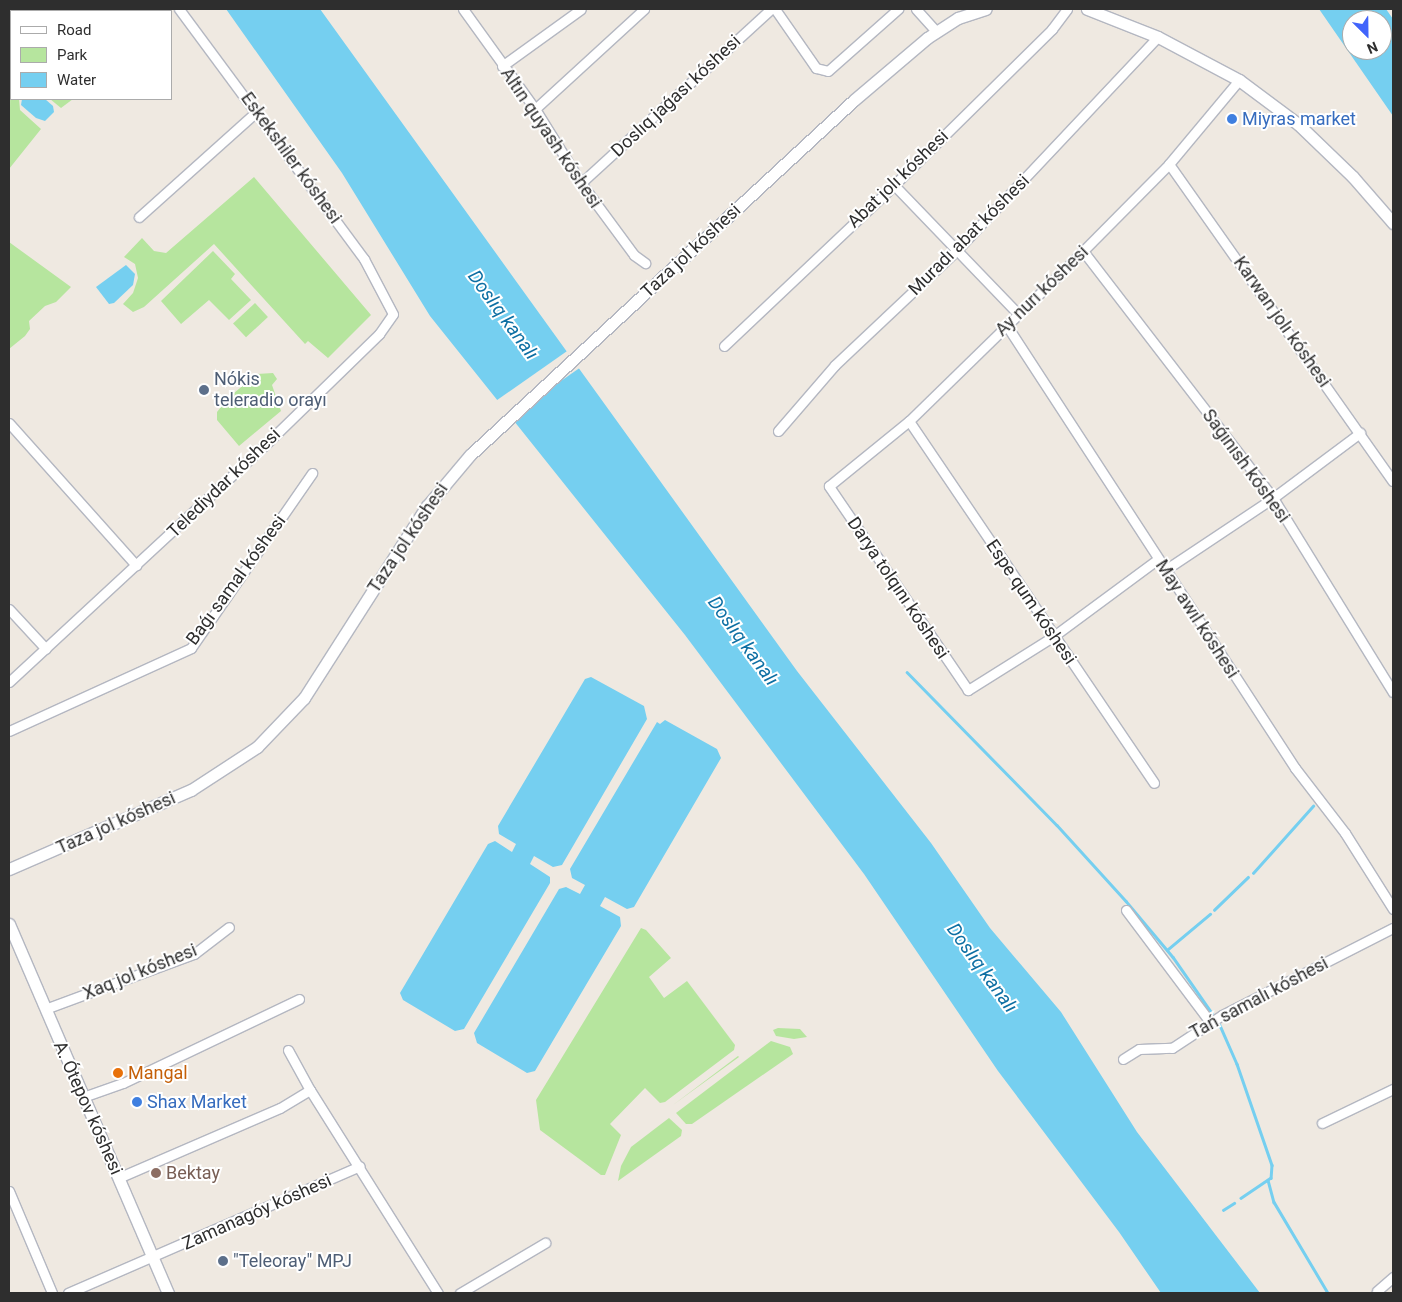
<!DOCTYPE html>
<meta charset="utf-8">
<style>
body{margin:0}
#map{position:relative;width:1402px;height:1302px;overflow:hidden;background:#efe9e1;font-family:Roboto,sans-serif}
div>[style]{position:absolute}
[style*='--x']{left:calc(var(--x)*1px);top:calc(var(--y)*1px);width:calc(var(--w)*1px);rotate:calc(var(--a)*1deg)}
.green>*{inset:0;background:#b6e59e;transform-origin:0 0}
.water>*{inset:0;background:#75cff0}
.pier>*{inset:0;background:#efe9e1;transform-origin:0 0}
.stream>*{height:2.5px;margin:-1.25px;padding:0 1.25px;transform-origin:1.25px;border-radius:1.25px;background:#75cff0}
.roads{filter:drop-shadow(1px 0 #b4b7c1) drop-shadow(-1px 0 #b4b7c1) drop-shadow(0 1px #b4b7c1) drop-shadow(0 -1px #b4b7c1)}
.minor>*{height:9px;margin:-4.5px;padding:0 4.5px;transform-origin:4.5px;border-radius:4.5px;background:#fff}
.secondary>*{height:11px;margin:-5.5px;padding:0 5.5px;transform-origin:5.5px;border-radius:5.5px;background:#fff}
.dots>*{width:14px;height:14px;translate:-50% -50%;box-sizing:border-box;border:2px solid #fff;border-radius:50%}
span{translate:-50% -50%;white-space:nowrap;text-align:center;line-height:1.15;-webkit-text-stroke:4px #fff;paint-order:stroke}
.street-label{font-size:18px;color:#2e2e2e}
.shop-label{font-size:18px;color:#366cbe}
.left{translate:0 -50%;text-align:left}
.service-label{font-size:18px;color:#4e5e75}
.food-label{font-size:18px;color:#c56008}
.education-label{font-size:18px;color:#785e54}
.water-label{font-size:19px;color:#0d6fa3;font-style:italic}
.frame{position:absolute;inset:0;border:10px solid #2e2e2e;pointer-events:none}
.legend{position:absolute;left:10px;top:10px;width:162px;height:90px;box-sizing:border-box;background:#fff;border:1px solid #ababab;margin:0;padding:6px 9px;list-style:none;font-size:15px;color:#2e2e2e}
.legend li{display:flex;align-items:center;gap:10px;height:25px}
.legend b{width:25px;border:1px solid #ababab}
.north{position:absolute;left:1342px;top:10px;width:50px;height:50px;box-sizing:border-box;background:#fff;border:1px solid #ababab;border-radius:50%;rotate:157deg;font-size:14px;font-weight:700;line-height:20px;text-align:center;color:#2e2e2e}
.north::after{content:'';display:block;margin:auto;width:18px;height:22px;background:#4264fb;clip-path:polygon(50% 0,100% 100%,50% 72%,0 100%)}
</style>
<div id="map">
<div class="green">
<i style="clip-path:polygon(11px 49px,11px 99px,19px 99px,20px 110px,41px 129px,9px 169px)"></i>
<i style="clip-path:polygon(50px 99px,73px 99px,61px 108px)"></i>
<i style="clip-path:polygon(254px 177px,371px 315px,328px 358px,308px 341px,305px 344px,214px 244px,144px 307px,133px 312px,123px 304px,133px 293px,138px 278px,135px 264px,124px 257px,142px 238px,154px 251px,166px 253px)"></i>
<i style="clip-path:polygon(9px 242px,71px 287px,56px 302px,45px 306px,29px 321px,30px 329px,25px 336px,9px 349px)"></i>
<i style="clip-path:polygon(213px 251px,235px 274px,231px 279px,251px 300px,229px 320px,209px 300px,181px 324px,161px 301px)"></i>
<i style="left:255px;top:303px;width:19px;height:30px;rotate:47deg"></i>
<i style="clip-path:polygon(273px 373px,277px 379px,272px 385px,281px 411px,239px 446px,217px 420px,217px 412px,228px 398px,257px 374px)"></i>
<i style="clip-path:polygon(641px 928px,646px 930px,671px 958px,649px 977px,664px 998px,687px 981px,735px 1045px,734px 1050px,665px 1102px,660px 1103px,645px 1088px,610px 1124px,621px 1135px,605px 1175px,601px 1175px,540px 1130px,536px 1100px)"></i>
<i style="clip-path:polygon(778px 1028px,800px 1029px,807px 1037px,794px 1039px,776px 1036px,773px 1030px)"></i>
<i style="clip-path:polygon(771px 1041px,790px 1047px,793px 1054px,692px 1124px,686px 1124px,676px 1113px)"></i>
<i style="clip-path:polygon(738px 1056px,739px 1057px,673px 1105px)"></i>
<i style="clip-path:polygon(669px 1118px,682px 1130px,681px 1136px,618px 1181px,621px 1166px,631px 1147px)"></i>
</div>
<div class="water">
<i style="clip-path:polygon(226px 9px,320px 9px,797px 671px,931px 843px,990px 928px,1061px 1012px,1137px 1132px,1260px 1293px,1161px 1293px,1119px 1232px,998px 1071px,864px 874px,685px 635px,430px 316px,342px 173px)"></i>
<i style="clip-path:polygon(evenodd,1319px 9px,1386px 9px,1393px 19px,1393px 116px,1319px 9px,1352px 20px,1382px 20px,1382px 50px,1352px 50px,1352px 20px)"></i>
<i style="clip-path:polygon(22px 99px,45px 99px,53px 106px,54px 112px,45px 121px,36px 118px,21px 105px)"></i>
<i style="clip-path:polygon(126px 265px,135px 274px,133px 285px,114px 303px,109px 304px,96px 287px)"></i>
<i style="clip-path:polygon(591px 677px,644px 706px,647px 719px,562px 865px,553px 867px,534px 856px,530px 864px,550px 877px,550px 883px,464px 1029px,455px 1031px,403px 1000px,400px 993px,488px 844px,495px 841px,512px 852px,516px 844px,499px 834px,498px 826px,585px 679px)"></i>
<i style="clip-path:polygon(665px 720px,717px 749px,721px 758px,634px 907px,627px 909px,605px 897px,600px 906px,620px 917px,621px 926px,535px 1071px,527px 1073px,477px 1043px,474px 1033px,559px 889px,566px 887px,580px 894px,585px 885px,572px 878px,570px 869px,657px 722px,660px 724px)"></i>
</div>
<div class="pier">
<i style="left:570px;top:349px;width:21px;height:92px;rotate:55deg"></i>
</div>
<div class="stream">
<i style="--x:907;--y:672;--w:214;--a:45.6"></i>
<i style="--x:1057;--y:825;--w:103;--a:47.8"></i>
<i style="--x:1126;--y:901;--w:73;--a:50"></i>
<i style="--x:1173;--y:957;--w:72;--a:55.2"></i>
<i style="--x:1253;--y:873;--w:90;--a:-48.2"></i>
<i style="--x:1214;--y:910;--w:47;--a:-44.1"></i>
<i style="--x:1167;--y:950;--w:56;--a:-39.9"></i>
<i style="--x:1219;--y:1023;--w:45;--a:66.3"></i>
<i style="--x:1237;--y:1064;--w:107;--a:70.9"></i>
<i style="--x:1272;--y:1165;--w:13;--a:94"></i>
<i style="--x:1271;--y:1178;--w:36;--a:146"></i>
<i style="--x:1268;--y:1180;--w:23;--a:75"></i>
<i style="--x:1274;--y:1202;--w:106;--a:59.3"></i>
<i style="--x:1223;--y:1210;--w:13;--a:-32"></i>
</div>
<div class="roads">
<div class="minor">
<i style="--x:463;--y:9;--w:123;--a:54.2"></i>
<i style="--x:535;--y:109;--w:87;--a:58.1"></i>
<i style="--x:581;--y:183;--w:89;--a:53.6"></i>
<i style="--x:634;--y:255;--w:14;--a:36"></i>
<i style="--x:775;--y:9;--w:72;--a:55.2"></i>
<i style="--x:816;--y:68;--w:12;--a:14"></i>
<i style="--x:828;--y:71;--w:94;--a:-41.5"></i>
<i style="--x:916;--y:9;--w:31;--a:48"></i>
<i style="--x:17;--y:11;--w:2;--a:-63"></i>
<i style="--x:9;--y:34;--w:7;--a:-74"></i>
<i style="--x:502;--y:66;--w:97;--a:-35.8"></i>
<i style="--x:535;--y:109;--w:148;--a:-42.5"></i>
<i style="--x:1169;--y:164;--w:388;--a:54.8"></i>
<i style="--x:581;--y:183;--w:258;--a:-42.5"></i>
<i style="--x:894;--y:185;--w:179;--a:46.1"></i>
<i style="--x:139;--y:217;--w:159;--a:-41.9"></i>
<i style="--x:1083;--y:251;--w:312;--a:52.4"></i>
<i style="--x:1273;--y:498;--w:228;--a:58.3"></i>
<i style="--x:1007;--y:326;--w:528;--a:56.91"></i>
<i style="--x:1295;--y:768;--w:82;--a:52.4"></i>
<i style="--x:1345;--y:833;--w:90;--a:57.7"></i>
<i style="--x:724;--y:346;--w:234;--a:-43.4"></i>
<i style="--x:894;--y:185;--w:222;--a:-44.6"></i>
<i style="--x:1052;--y:29;--w:25;--a:-53"></i>
<i style="--x:909;--y:421;--w:437;--a:55.9"></i>
<i style="--x:9;--y:423;--w:191;--a:48.2"></i>
<i style="--x:778;--y:431;--w:87;--a:-49.2"></i>
<i style="--x:835;--y:365;--w:166;--a:-43.3"></i>
<i style="--x:956;--y:251;--w:294;--a:-46.7"></i>
<i style="--x:1158;--y:559;--w:129;--a:143.5"></i>
<i style="--x:1054;--y:636;--w:102;--a:147.9"></i>
<i style="--x:968;--y:690;--w:247;--a:-124.3"></i>
<i style="--x:829;--y:486;--w:103;--a:-39.1"></i>
<i style="--x:909;--y:421;--w:243;--a:-44.3"></i>
<i style="--x:1083;--y:251;--w:122;--a:-45.3"></i>
<i style="--x:1169;--y:164;--w:109;--a:-50.2"></i>
<i style="--x:1165;--y:570;--w:130;--a:-33.7"></i>
<i style="--x:1273;--y:498;--w:109;--a:-36.8"></i>
<i style="--x:9;--y:609;--w:54;--a:47.2"></i>
<i style="--x:9;--y:682;--w:350;--a:-42.8"></i>
<i style="--x:266;--y:444;--w:158;--a:-44.2"></i>
<i style="--x:379;--y:334;--w:24;--a:-55"></i>
<i style="--x:393;--y:314;--w:62;--a:-117.8"></i>
<i style="--x:364;--y:259;--w:311;--a:-126.5"></i>
<i style="--x:9;--y:731;--w:200;--a:-24.5"></i>
<i style="--x:191;--y:648;--w:213;--a:-55.3"></i>
<i style="--x:1126;--y:910;--w:140;--a:53.1"></i>
<i style="--x:45;--y:1009;--w:159;--a:-20.3"></i>
<i style="--x:194;--y:954;--w:44;--a:-37.6"></i>
<i style="--x:288;--y:1050;--w:46;--a:61.2"></i>
<i style="--x:310;--y:1090;--w:240;--a:57.8"></i>
<i style="--x:1123;--y:1059;--w:19;--a:-32"></i>
<i style="--x:1139;--y:1049;--w:33;--a:-2"></i>
<i style="--x:1172;--y:1048;--w:60;--a:-33.4"></i>
<i style="--x:1222;--y:1015;--w:192;--a:-27"></i>
<i style="--x:83;--y:1097;--w:42;--a:-19.3"></i>
<i style="--x:123;--y:1083;--w:195;--a:-25.5"></i>
<i style="--x:1322;--y:1123;--w:79;--a:-25.6"></i>
<i style="--x:118;--y:1178;--w:176;--a:-23.4"></i>
<i style="--x:280;--y:1108;--w:35;--a:-31"></i>
<i style="--x:9;--y:1191;--w:111;--a:67.1"></i>
<i style="--x:1377;--y:1291;--w:21;--a:-41"></i>
<i style="--x:68;--y:1293;--w:318;--a:-23.5"></i>
<i style="--x:460;--y:1293;--w:99;--a:-30.5"></i>
</div>
<div class="secondary">
<i style="--x:1087;--y:9;--w:76;--a:21.5"></i>
<i style="--x:1158;--y:37;--w:92;--a:28"></i>
<i style="--x:1239;--y:80;--w:74;--a:36.7"></i>
<i style="--x:1298;--y:124;--w:76;--a:43.9"></i>
<i style="--x:1353;--y:177;--w:61;--a:49"></i>
<i style="--x:9;--y:869;--w:198;--a:-23.5"></i>
<i style="--x:191;--y:790;--w:79;--a:-33.1"></i>
<i style="--x:257;--y:747;--w:68;--a:-46.2"></i>
<i style="--x:304;--y:698;--w:228;--a:-57.4"></i>
<i style="--x:427;--y:506;--w:67;--a:-49.9"></i>
<i style="--x:470;--y:455;--w:523;--a:-42.75"></i>
<i style="--x:854;--y:100;--w:96;--a:-40.3"></i>
<i style="--x:927;--y:38;--w:37;--a:-33"></i>
<i style="--x:958;--y:18;--w:29;--a:-18"></i>
<i style="--x:9;--y:924;--w:402;--a:66.7"></i>
</div>
</div>
<div class="dots">
<i style="left:1232px;top:119px;background:#3f7fe0"></i>
<i style="left:204px;top:390px;background:#5c6f8a"></i>
<i style="left:118px;top:1073px;background:#e8710a"></i>
<i style="left:137px;top:1102px;background:#3f7fe0"></i>
<i style="left:156px;top:1173px;background:#8d6e63"></i>
<i style="left:223px;top:1261px;background:#5c6f8a"></i>
</div>
<div class="street-label">
<span style="left:676px;top:96px;rotate:-43deg">Doslıq jaǵası kóshesi</span>
<span style="left:551px;top:138px;rotate:56deg">Altın quyash kóshesi</span>
<span style="left:291px;top:158px;rotate:54deg">Eskekshiler kóshesi</span>
<span style="left:898px;top:179px;rotate:-44deg">Abat jolı kóshesi</span>
<span style="left:969px;top:235px;rotate:-45deg">Muradı abat kóshesi</span>
<span style="left:691px;top:251px;rotate:-43deg">Taza jol kóshesi</span>
<span style="left:1042px;top:291px;rotate:-44deg">Ay nurı kóshesi</span>
<span style="left:1282px;top:322px;rotate:55deg">Karwan jolı kóshesi</span>
<span style="left:1246px;top:466px;rotate:54deg">Saǵınısh kóshesi</span>
<span style="left:224px;top:483px;rotate:-44deg">Telediydar kóshesi</span>
<span style="left:408px;top:538px;rotate:-56deg">Taza jol kóshesi</span>
<span style="left:236px;top:580px;rotate:-54deg">Baǵı samal kóshesi</span>
<span style="left:898px;top:588px;rotate:56deg">Darya tolqını kóshesi</span>
<span style="left:1031px;top:602px;rotate:56deg">Espe qum kóshesi</span>
<span style="left:1197px;top:619px;rotate:57deg">May awıl kóshesi</span>
<span style="left:116px;top:823px;rotate:-24deg">Taza jol kóshesi</span>
<span style="left:140px;top:972px;rotate:-22deg">Xaq jol kóshesi</span>
<span style="left:1259px;top:998px;rotate:-28deg">Tań samalı kóshesi</span>
<span style="left:88px;top:1108px;rotate:66deg">A. Ótepov kóshesi</span>
<span style="left:257px;top:1212px;rotate:-24deg">Zamanagóy kóshesi</span>
</div>
<div class="shop-label">
<span class="left" style="left:1242px;top:119px">Miyras market</span>
<span class="left" style="left:147px;top:1102px">Shax Market</span>
</div>
<div class="service-label">
<span class="left" style="left:214px;top:390px">Nókis<br>teleradio orayı</span>
<span class="left" style="left:233px;top:1261px">"Teleoray" MPJ</span>
</div>
<div class="food-label">
<span class="left" style="left:128px;top:1073px">Mangal</span>
</div>
<div class="education-label">
<span class="left" style="left:166px;top:1173px">Bektay</span>
</div>
<div class="water-label">
<span style="left:503px;top:315px;rotate:54deg">Doslıq kanalı</span>
<span style="left:743px;top:641px;rotate:54deg">Doslıq kanalı</span>
<span style="left:982px;top:968px;rotate:54deg">Doslıq kanalı</span>
</div>
<div class="frame"></div>
<ul class="legend">
<li><b style="height:6px;background:#fff"></b>Road</li>
<li><b style="height:14px;background:#b6e59e"></b>Park</li>
<li><b style="height:14px;background:#75cff0"></b>Water</li>
</ul>
<div class="north">N</div>
</div>
